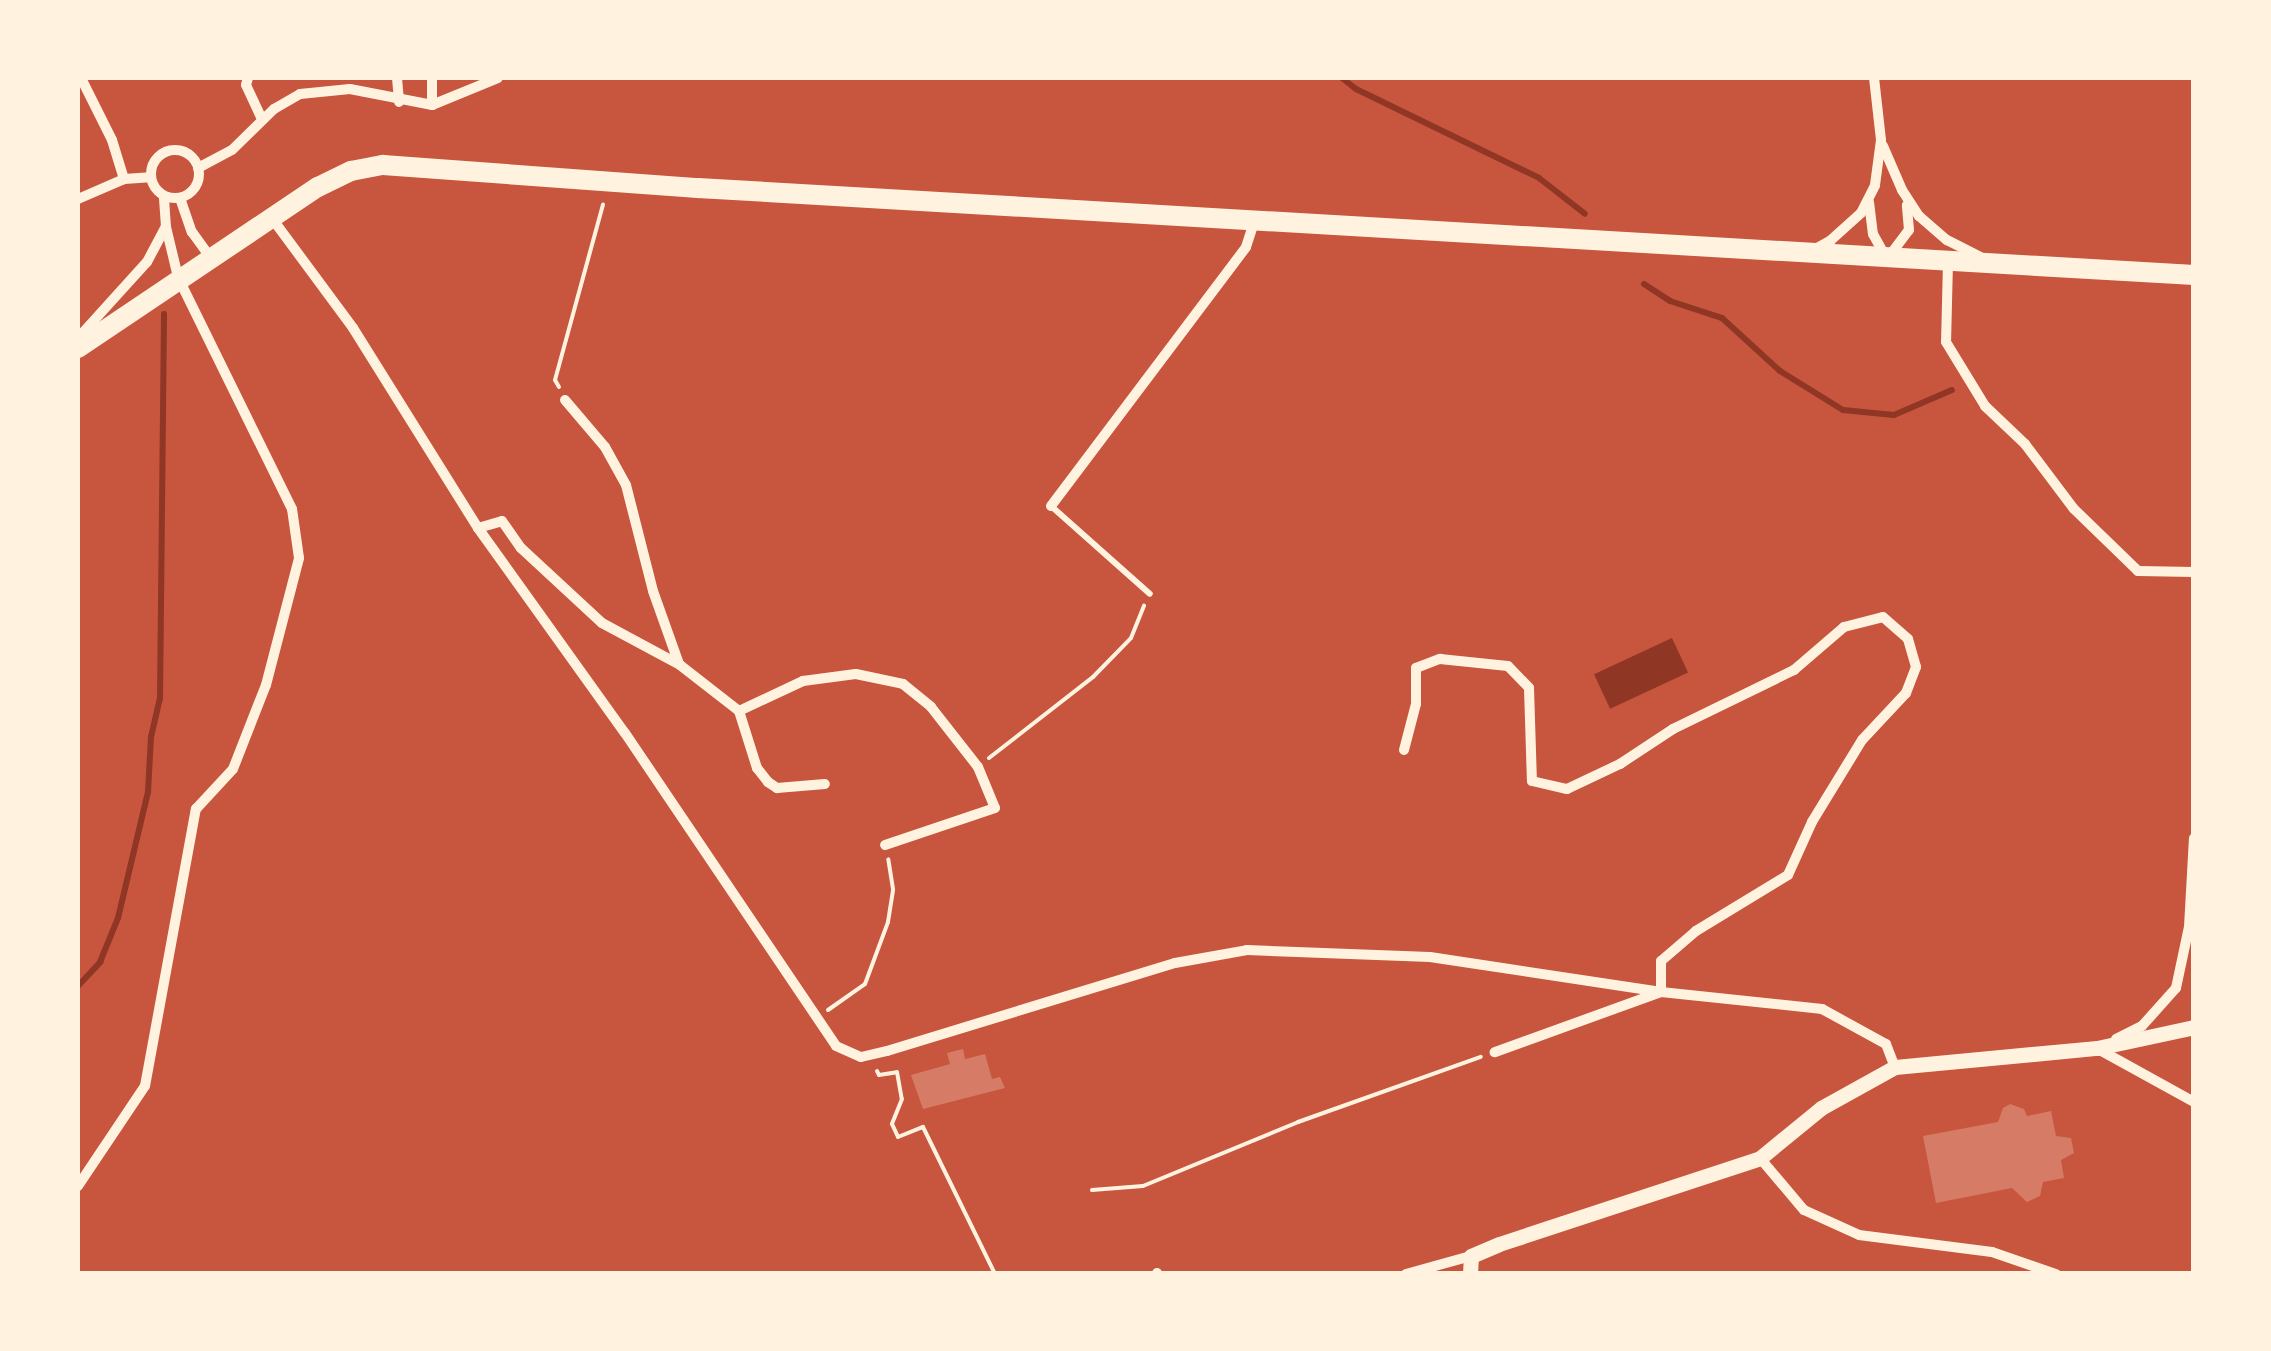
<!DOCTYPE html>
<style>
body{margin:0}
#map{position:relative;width:2271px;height:1351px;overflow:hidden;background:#c8553d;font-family:Mulish,sans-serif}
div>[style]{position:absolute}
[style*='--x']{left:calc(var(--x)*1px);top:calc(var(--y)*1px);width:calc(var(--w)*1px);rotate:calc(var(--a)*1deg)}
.water>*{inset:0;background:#8f3625;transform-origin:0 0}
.stream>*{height:6px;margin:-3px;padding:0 3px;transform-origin:3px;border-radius:3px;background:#8f3625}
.building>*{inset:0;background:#d67c66}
.path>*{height:4px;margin:-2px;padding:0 2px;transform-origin:2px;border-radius:2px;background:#fff3e0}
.service>*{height:6px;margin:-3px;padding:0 3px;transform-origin:3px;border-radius:3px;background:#fff3e0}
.minor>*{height:10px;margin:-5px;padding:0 5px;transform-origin:5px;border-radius:5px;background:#fff3e0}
.minor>.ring{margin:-5px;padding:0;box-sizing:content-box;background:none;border:10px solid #fff3e0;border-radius:50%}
.tertiary>*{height:15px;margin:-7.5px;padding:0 7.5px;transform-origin:7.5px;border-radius:7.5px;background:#fff3e0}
.primary>*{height:20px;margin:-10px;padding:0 10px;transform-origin:10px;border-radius:10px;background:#fff3e0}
span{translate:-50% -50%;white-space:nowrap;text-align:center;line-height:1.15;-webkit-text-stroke:8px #fff3e0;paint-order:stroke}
.frame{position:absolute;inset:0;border:80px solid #fff3e0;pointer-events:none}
</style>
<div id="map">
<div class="water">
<i style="left:1672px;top:638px;width:38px;height:86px;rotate:65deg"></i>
</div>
<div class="stream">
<i style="--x:1342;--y:78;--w:18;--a:38"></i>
<i style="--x:1356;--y:89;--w:203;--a:25.9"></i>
<i style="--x:1539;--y:178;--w:58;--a:38"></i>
<i style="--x:1644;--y:284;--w:31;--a:33"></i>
<i style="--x:1670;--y:301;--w:55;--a:18.1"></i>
<i style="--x:1722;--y:318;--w:79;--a:42.4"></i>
<i style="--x:1780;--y:371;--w:74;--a:31.8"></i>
<i style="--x:1843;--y:410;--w:51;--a:5.6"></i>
<i style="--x:1894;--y:415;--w:63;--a:-23.3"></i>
<i style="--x:78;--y:986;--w:33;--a:-47"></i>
<i style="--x:100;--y:962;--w:48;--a:-67.8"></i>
<i style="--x:118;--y:918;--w:130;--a:-76.6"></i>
<i style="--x:148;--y:792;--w:55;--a:-86.9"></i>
<i style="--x:151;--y:737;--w:40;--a:-77"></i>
<i style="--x:160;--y:698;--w:384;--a:-89.4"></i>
</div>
<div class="building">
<i style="clip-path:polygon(963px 1049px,965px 1059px,985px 1054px,992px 1079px,1000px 1077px,1005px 1088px,923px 1109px,911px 1075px,950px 1064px,947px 1053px)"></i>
<i style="clip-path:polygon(2010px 1104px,2024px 1109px,2027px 1116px,2051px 1111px,2056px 1136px,2071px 1138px,2074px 1153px,2061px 1160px,2064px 1178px,2043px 1182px,2040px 1196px,2027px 1202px,2012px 1188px,1936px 1203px,1923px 1136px,1998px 1122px,2003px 1108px)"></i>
</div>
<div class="path">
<i style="--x:559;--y:387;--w:8;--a:-120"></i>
<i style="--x:555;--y:380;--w:182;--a:-74.7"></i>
<i style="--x:989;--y:758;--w:132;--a:-37.9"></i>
<i style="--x:1093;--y:677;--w:54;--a:-45.7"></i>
<i style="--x:1131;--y:638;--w:35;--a:-68"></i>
<i style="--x:828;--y:1010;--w:45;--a:-35.1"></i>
<i style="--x:865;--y:984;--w:66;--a:-69.6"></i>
<i style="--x:888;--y:922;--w:33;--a:-81"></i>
<i style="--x:893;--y:889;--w:30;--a:-99"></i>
<i style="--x:877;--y:1071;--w:4;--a:63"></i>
<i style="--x:879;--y:1075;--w:18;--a:-9"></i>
<i style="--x:897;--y:1072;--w:27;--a:80"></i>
<i style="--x:902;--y:1099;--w:27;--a:112"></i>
<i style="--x:892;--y:1124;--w:14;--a:65"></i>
<i style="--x:898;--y:1137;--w:27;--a:-22"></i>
<i style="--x:923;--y:1127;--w:164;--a:63.9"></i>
<i style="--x:1092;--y:1190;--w:51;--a:-4.5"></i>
<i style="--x:1143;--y:1186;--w:168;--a:-22.4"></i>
<i style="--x:1298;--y:1122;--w:194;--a:-19.6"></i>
</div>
<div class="service">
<i style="--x:1051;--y:506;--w:132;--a:41.6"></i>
</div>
<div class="minor">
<i style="--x:81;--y:78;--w:69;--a:63.4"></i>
<i style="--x:112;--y:140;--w:41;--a:72.9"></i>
<i style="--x:248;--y:78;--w:7;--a:106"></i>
<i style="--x:246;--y:85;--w:38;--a:65"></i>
<i style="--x:397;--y:78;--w:24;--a:85"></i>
<i style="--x:432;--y:78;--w:27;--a:90"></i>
<i style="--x:1883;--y:146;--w:48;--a:66.6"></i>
<i style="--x:1902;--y:190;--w:31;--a:57"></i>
<i style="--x:1919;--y:216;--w:37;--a:41"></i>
<i style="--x:1947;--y:240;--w:37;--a:27"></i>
<i class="ring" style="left:151px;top:150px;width:38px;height:38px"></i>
<i style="--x:198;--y:168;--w:38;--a:-28"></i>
<i style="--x:232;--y:150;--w:59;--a:-44.3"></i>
<i style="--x:274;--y:109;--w:30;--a:-30"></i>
<i style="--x:300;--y:94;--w:50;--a:-5.7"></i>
<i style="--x:350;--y:89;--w:84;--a:11"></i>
<i style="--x:432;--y:105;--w:71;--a:-22.2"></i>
<i style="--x:180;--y:198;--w:36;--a:71"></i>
<i style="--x:192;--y:232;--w:31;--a:54"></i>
<i style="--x:78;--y:199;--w:50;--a:-23.5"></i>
<i style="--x:124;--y:179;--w:26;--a:-4"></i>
<i style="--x:1869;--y:202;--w:32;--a:83"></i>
<i style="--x:1873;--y:234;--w:29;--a:61"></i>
<i style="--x:1887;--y:259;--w:36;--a:-53"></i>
<i style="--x:1909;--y:230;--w:25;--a:-95"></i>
<i style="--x:271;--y:217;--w:138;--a:53.5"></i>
<i style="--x:353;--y:328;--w:236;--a:58"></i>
<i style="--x:478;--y:528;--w:252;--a:54.4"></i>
<i style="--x:625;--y:733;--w:377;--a:56"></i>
<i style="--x:836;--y:1046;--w:27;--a:24"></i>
<i style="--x:861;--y:1057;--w:27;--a:-13"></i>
<i style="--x:887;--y:1051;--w:301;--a:-17"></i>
<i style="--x:1175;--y:963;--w:73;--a:-10.2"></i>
<i style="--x:1247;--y:950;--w:183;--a:2.2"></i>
<i style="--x:1430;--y:957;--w:234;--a:8.6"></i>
<i style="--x:1661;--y:992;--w:162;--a:6"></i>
<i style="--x:1822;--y:1009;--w:73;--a:28.7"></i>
<i style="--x:1886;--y:1044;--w:25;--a:69"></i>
<i style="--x:1815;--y:249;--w:18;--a:-29"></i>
<i style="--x:1831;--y:240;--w:40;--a:-42"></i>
<i style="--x:1861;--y:213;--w:31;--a:-63"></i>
<i style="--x:1875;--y:185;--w:45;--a:-82.4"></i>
<i style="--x:1881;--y:140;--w:62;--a:-96.4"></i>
<i style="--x:1948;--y:262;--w:80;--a:91.4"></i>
<i style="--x:1946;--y:342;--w:75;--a:58.6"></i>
<i style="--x:1985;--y:406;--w:55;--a:43.5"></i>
<i style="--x:2025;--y:444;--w:81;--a:53"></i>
<i style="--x:2074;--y:509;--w:89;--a:44.1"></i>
<i style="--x:2138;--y:571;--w:56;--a:1"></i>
<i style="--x:78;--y:338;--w:103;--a:-47.8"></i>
<i style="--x:147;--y:262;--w:40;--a:-62"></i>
<i style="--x:565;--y:400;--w:62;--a:49.6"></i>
<i style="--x:605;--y:447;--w:43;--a:61.1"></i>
<i style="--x:626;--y:485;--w:109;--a:75.7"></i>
<i style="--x:653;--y:591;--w:77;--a:70.4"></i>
<i style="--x:1051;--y:506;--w:324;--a:-53"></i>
<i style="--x:1246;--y:247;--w:29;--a:-72"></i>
<i style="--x:478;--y:528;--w:25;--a:-16"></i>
<i style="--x:502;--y:521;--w:33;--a:55"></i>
<i style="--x:521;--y:548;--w:110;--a:42.8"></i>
<i style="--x:602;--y:623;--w:89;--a:28.3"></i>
<i style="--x:680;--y:665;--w:75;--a:37.9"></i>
<i style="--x:739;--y:711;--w:71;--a:-25.1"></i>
<i style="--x:803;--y:681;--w:53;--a:-7.5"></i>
<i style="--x:856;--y:674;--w:48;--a:12"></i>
<i style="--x:903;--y:684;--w:36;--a:39"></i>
<i style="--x:931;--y:707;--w:76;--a:51.9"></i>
<i style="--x:978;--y:767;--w:44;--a:67.5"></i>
<i style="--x:995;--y:808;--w:116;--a:161.4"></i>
<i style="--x:739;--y:711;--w:60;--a:72.5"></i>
<i style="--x:757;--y:768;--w:18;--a:52"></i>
<i style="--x:768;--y:782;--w:11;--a:34"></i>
<i style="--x:777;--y:788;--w:48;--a:-4.8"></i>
<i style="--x:1404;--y:750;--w:48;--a:-75.4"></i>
<i style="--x:1416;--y:704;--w:36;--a:-90"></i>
<i style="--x:1416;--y:668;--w:26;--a:-21"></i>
<i style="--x:1440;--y:659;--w:68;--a:5.9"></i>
<i style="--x:1508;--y:666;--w:30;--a:46"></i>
<i style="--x:1529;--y:688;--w:93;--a:88.2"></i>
<i style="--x:1532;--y:781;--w:36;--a:13"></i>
<i style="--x:1567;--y:789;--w:59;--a:-25.3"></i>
<i style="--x:1620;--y:764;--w:64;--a:-33.4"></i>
<i style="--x:1673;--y:729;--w:135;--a:-26"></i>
<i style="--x:1794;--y:670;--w:66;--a:-40.7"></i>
<i style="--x:1844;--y:627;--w:40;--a:-14.4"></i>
<i style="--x:1883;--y:617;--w:33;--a:41"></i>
<i style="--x:1908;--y:639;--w:29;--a:74"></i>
<i style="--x:1916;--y:667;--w:28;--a:111"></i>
<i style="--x:1906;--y:693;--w:64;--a:133.1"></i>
<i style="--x:1862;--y:740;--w:96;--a:121.4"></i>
<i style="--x:1812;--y:822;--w:58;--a:114.4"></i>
<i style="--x:1788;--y:875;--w:108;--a:148.7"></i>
<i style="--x:1696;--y:931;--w:46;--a:139.4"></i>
<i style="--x:1661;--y:961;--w:31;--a:90"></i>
<i style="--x:1661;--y:992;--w:177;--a:160.1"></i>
<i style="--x:2116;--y:1039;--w:29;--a:-27"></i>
<i style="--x:2142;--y:1026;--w:51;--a:-48.2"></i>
<i style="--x:2176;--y:988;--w:62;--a:-78"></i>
<i style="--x:2189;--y:927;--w:89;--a:-86.8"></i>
<i style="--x:2098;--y:1049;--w:110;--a:28.9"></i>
<i style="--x:1760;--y:1158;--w:68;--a:49.8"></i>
<i style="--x:1804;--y:1210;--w:60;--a:24.4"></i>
<i style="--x:1859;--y:1235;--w:134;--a:7.3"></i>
<i style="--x:1992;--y:1252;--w:68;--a:19"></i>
<i style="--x:78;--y:1186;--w:120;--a:-56.2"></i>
<i style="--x:145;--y:1086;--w:282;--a:-79.6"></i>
<i style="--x:196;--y:809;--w:54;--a:-47.2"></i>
<i style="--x:233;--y:769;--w:90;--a:-68.6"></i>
<i style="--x:266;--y:685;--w:131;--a:-75.4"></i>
<i style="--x:299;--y:558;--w:49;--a:-98.1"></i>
<i style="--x:292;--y:509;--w:258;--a:-116.2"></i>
<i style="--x:178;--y:277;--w:51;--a:-103.5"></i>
<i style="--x:166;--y:227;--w:30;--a:-94"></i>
<i style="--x:1157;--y:1273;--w:1;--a:90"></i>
<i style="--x:1406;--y:1274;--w:67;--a:-15.5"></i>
</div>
<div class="tertiary">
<i style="--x:1470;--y:1274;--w:18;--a:-87"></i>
<i style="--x:1471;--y:1256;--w:30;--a:-23"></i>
<i style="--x:1499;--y:1244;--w:275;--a:-18.2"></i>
<i style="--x:1760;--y:1158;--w:79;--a:-39.3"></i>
<i style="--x:1821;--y:1108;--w:85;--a:-29"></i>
<i style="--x:1895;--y:1067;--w:203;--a:-5.4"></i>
<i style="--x:2097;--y:1048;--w:99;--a:-12.2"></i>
</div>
<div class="primary">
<i style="--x:78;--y:348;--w:289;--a:-33.9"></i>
<i style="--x:318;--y:187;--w:37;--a:-26"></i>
<i style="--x:351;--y:171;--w:33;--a:-11"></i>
<i style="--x:383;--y:165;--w:316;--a:4.2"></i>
<i style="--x:698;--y:188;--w:1499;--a:3.33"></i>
</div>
<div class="frame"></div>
</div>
